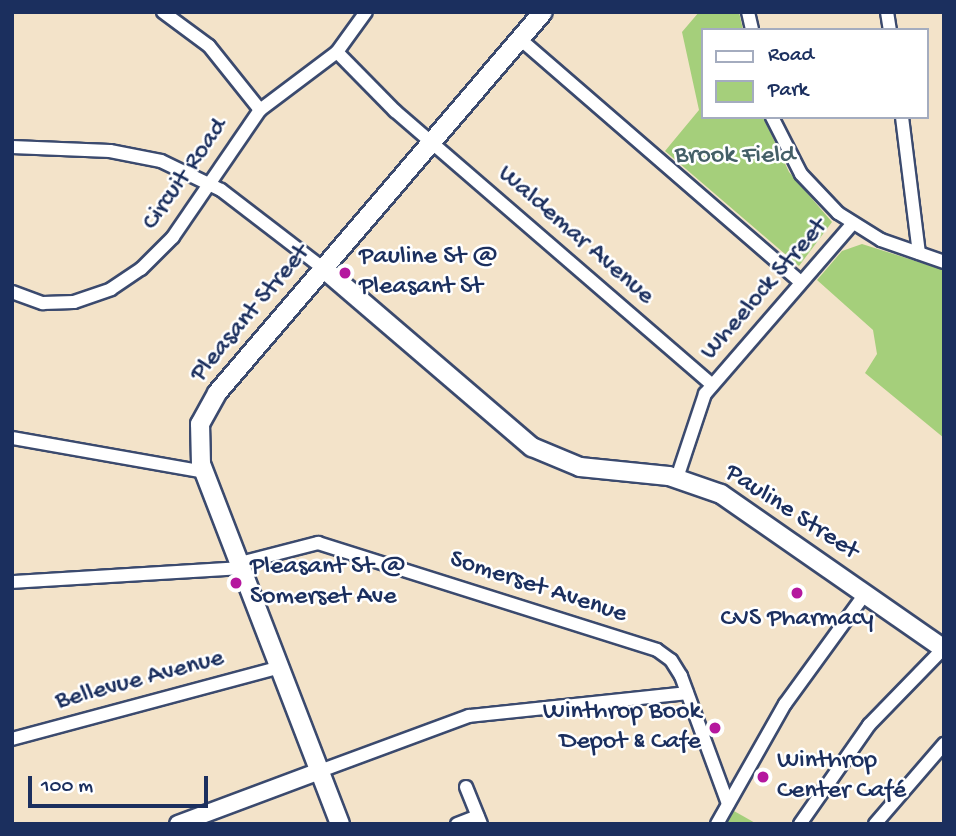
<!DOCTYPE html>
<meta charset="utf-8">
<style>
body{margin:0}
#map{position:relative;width:956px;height:836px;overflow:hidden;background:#f3e3c9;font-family:"Gochi Hand",sans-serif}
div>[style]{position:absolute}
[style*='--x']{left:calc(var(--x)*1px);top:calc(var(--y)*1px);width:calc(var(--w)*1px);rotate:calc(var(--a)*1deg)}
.green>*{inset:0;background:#a5cf7b}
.roads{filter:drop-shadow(2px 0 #3b4a6e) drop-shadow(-2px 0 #3b4a6e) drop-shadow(0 2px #3b4a6e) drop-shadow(0 -2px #3b4a6e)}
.minor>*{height:12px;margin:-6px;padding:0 6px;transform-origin:6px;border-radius:6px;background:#fff}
.tertiary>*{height:16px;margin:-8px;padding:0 8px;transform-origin:8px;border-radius:8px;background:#fff}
.secondary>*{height:18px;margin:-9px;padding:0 9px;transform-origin:9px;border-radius:9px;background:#fff}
.dots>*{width:19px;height:19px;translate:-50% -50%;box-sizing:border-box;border:4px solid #fff;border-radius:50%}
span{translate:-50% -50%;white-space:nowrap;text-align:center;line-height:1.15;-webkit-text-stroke:5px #fff;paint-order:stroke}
.park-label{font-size:26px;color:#445f67}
.street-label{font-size:26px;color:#1b2f5e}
.poi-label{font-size:26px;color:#1b2f5e}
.left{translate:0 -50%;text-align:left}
.right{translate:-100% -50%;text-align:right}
.frame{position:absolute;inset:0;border:14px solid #1b2f5e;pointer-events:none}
.legend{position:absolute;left:701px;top:28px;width:228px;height:91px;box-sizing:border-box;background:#fff;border:2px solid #a4acbf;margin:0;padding:9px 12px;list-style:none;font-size:21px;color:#1b2f5e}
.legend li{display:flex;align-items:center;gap:14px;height:35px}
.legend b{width:35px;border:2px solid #a4acbf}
.scale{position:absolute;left:28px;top:776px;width:180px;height:32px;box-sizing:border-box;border:4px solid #1b2f5e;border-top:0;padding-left:9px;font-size:21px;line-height:24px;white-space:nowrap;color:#1b2f5e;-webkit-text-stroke:5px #fff;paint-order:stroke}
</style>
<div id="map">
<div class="green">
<i style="clip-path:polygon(699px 12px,739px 12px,743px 30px,702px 30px,702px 117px,763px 117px,789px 172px,832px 222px,799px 266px,665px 151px,699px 110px,682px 32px)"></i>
<i style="clip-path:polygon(862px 244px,944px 270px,944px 438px,865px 373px,877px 354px,873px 330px,817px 280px,842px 251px)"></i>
<i style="clip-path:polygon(734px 811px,757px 824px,726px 824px)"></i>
</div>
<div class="roads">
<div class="minor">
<i style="--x:163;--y:12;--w:57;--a:36.5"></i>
<i style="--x:209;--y:46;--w:82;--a:51.4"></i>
<i style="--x:748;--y:12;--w:18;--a:77"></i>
<i style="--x:887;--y:12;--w:18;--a:81"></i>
<i style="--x:520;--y:39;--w:371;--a:40.9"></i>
<i style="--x:337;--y:52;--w:83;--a:45.5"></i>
<i style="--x:395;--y:111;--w:419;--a:40.8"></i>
<i style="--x:772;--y:117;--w:64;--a:63"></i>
<i style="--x:801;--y:174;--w:54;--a:46.5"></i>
<i style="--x:838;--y:213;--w:51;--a:32.1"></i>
<i style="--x:881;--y:240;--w:67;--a:19.2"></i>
<i style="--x:902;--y:117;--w:137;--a:82.9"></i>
<i style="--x:12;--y:147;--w:98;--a:2.3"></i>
<i style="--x:110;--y:151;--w:52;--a:11.1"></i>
<i style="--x:161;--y:161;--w:67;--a:25.8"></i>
<i style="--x:221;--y:190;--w:130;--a:37.5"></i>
<i style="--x:12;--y:292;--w:33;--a:20"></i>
<i style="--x:43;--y:303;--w:31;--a:-2"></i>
<i style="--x:74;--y:302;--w:39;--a:-19"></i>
<i style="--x:111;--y:289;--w:36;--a:-34"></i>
<i style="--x:141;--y:269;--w:45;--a:-45"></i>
<i style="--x:173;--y:237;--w:154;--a:-55.6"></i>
<i style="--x:260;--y:110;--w:96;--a:-37"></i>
<i style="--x:337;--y:52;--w:49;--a:-54.1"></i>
<i style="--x:12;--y:438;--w:195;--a:10"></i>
<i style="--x:677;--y:478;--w:89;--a:-71.6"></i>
<i style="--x:705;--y:394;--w:225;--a:-49.1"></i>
<i style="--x:240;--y:563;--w:81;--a:-14.4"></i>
<i style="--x:318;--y:543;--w:355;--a:17.5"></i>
<i style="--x:657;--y:650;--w:17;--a:36"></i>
<i style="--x:671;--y:660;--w:19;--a:58"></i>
<i style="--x:681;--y:676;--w:136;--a:69.8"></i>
<i style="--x:12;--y:582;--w:229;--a:-3.5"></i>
<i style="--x:12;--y:739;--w:278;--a:-15"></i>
<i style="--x:320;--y:771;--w:159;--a:-20.3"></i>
<i style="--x:469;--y:716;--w:219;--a:-6"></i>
<i style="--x:466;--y:787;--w:40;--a:68"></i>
<i style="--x:457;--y:824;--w:22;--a:-21"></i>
<i style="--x:717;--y:824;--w:138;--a:-60.5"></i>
<i style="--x:785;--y:704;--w:136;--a:-54"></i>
<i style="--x:800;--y:824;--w:121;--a:-55.1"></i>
<i style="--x:869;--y:725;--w:107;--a:-45.8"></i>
<i style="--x:875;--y:824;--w:106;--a:-49.2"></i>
</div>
<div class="tertiary">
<i style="--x:178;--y:824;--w:152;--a:-20.5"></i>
</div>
<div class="secondary">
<i style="--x:324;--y:269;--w:274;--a:40.6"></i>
<i style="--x:532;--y:447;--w:52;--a:22.6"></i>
<i style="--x:580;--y:467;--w:89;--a:5.8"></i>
<i style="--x:669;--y:476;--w:55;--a:19.1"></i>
<i style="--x:721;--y:494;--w:272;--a:34.8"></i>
<i style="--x:340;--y:824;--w:386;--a:-111.1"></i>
<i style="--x:201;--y:464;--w:40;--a:-91.4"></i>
<i style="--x:200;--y:424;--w:35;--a:-61"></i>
<i style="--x:217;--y:393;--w:501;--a:-49.45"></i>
</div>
</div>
<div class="dots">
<i style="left:345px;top:273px;background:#b5179e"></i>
<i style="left:236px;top:583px;background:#b5179e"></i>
<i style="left:797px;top:593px;background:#b5179e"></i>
<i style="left:715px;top:728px;background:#b5179e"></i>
<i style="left:763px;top:777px;background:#b5179e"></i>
</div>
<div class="park-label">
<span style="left:735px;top:157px">Brook Field</span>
</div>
<div class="street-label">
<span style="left:186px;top:175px;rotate:-55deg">Circuit Road</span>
<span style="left:575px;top:236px;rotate:41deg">Waldemar Avenue</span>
<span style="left:765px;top:290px;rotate:-49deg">Wheelock Street</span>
<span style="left:251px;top:314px;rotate:-50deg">Pleasant Street</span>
<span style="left:791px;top:513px;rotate:33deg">Pauline Street</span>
<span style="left:538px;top:588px;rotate:18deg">Somerset Avenue</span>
<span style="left:140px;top:681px;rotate:-15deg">Bellevue Avenue</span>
</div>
<div class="poi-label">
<span class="left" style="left:359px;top:273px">Pauline St @<br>Pleasant St</span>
<span class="left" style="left:250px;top:583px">Pleasant St @<br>Somerset Ave</span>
<span style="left:797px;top:620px">CVS Pharmacy</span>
<span class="right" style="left:701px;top:728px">Winthrop Book<br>Depot &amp; Cafe</span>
<span class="left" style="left:777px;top:777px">Winthrop<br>Center Café</span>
</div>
<div class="frame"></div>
<ul class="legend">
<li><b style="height:9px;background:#fff"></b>Road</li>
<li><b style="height:19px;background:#a5cf7b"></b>Park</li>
</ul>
<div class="scale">100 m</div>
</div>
